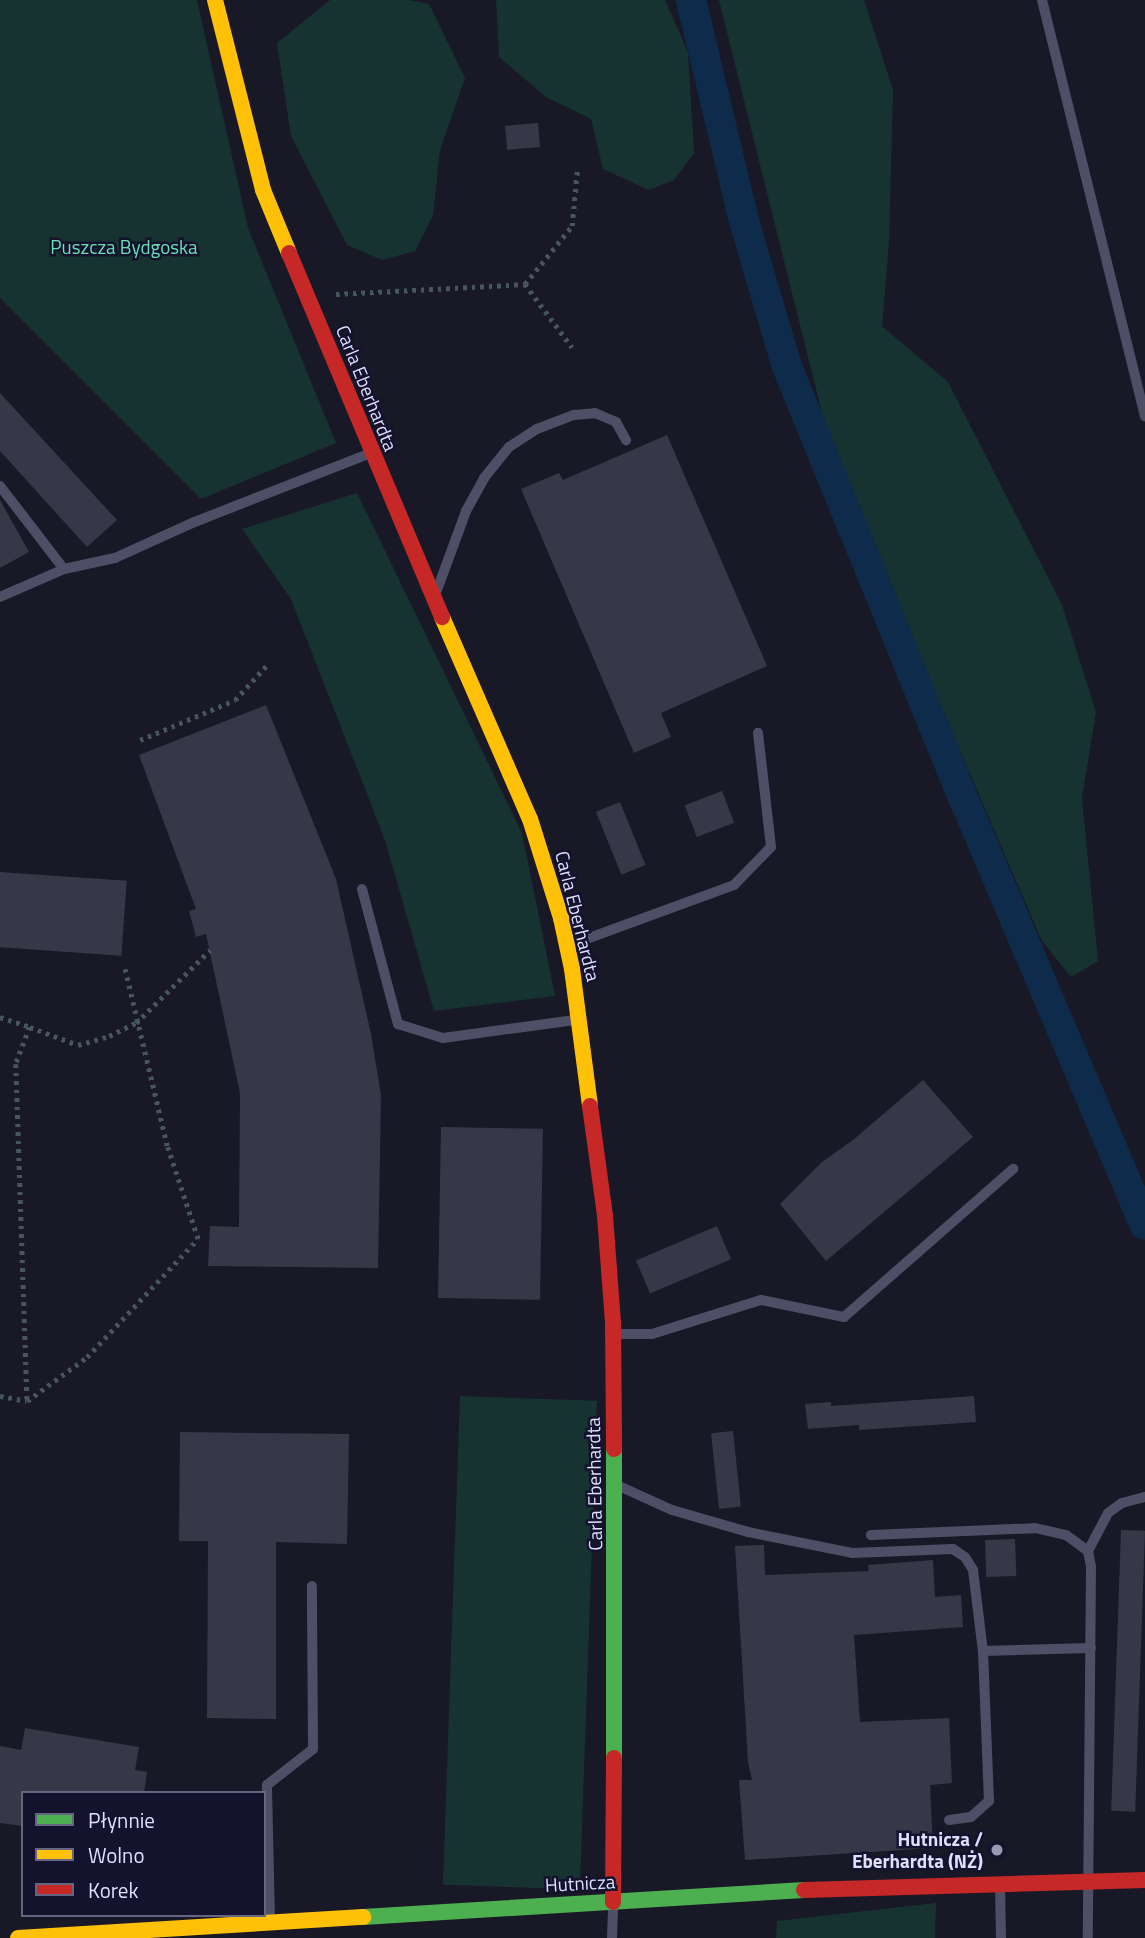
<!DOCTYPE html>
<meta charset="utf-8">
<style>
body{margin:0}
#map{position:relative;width:1145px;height:1938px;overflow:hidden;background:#191827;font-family:"Titillium Web",sans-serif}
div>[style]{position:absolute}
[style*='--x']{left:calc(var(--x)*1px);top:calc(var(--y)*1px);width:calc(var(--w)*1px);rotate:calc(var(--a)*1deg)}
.green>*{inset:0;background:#163331;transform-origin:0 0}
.canal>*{height:30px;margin:-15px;padding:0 15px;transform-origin:15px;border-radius:15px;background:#0f2b4c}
.building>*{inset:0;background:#383748;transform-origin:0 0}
.path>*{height:4.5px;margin-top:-2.25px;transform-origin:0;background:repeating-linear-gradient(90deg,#475462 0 3.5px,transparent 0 8.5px)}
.lane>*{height:10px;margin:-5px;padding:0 5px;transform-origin:5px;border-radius:5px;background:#4e4f67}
.fast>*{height:16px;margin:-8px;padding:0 8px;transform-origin:8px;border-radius:8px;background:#4caf50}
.slow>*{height:16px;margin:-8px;padding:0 8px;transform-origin:8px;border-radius:8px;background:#ffc107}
.jam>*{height:16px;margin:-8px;padding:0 8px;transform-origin:8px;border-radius:8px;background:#c62828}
.dots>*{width:19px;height:19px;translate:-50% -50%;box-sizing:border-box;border:4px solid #14122d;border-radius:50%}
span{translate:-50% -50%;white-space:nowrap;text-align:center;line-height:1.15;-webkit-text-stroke:5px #14122d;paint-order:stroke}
.park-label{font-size:19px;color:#69e0b6}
.street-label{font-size:19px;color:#dedeff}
.poi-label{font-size:19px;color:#dedeff;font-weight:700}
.right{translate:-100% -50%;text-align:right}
.legend{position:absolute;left:21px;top:1791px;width:245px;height:126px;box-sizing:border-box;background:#14122d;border:2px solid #656481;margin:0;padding:9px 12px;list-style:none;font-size:21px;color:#dedeff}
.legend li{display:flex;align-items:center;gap:14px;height:35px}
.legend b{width:35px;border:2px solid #656481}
</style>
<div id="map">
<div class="green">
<i style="clip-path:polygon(0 0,197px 0,248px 228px,336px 443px,201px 499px,0 298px)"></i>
<i style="clip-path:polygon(330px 0,408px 0,429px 4px,465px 78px,440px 150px,433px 215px,415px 251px,382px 260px,347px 245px,291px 136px,277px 43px)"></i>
<i style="clip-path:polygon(496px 0,665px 0,688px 52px,694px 153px,674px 180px,649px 190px,603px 169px,591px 119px,546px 97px,499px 57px)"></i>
<i style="clip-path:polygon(719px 0,864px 0,893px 90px,889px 242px,882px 326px,948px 382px,1062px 605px,1096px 712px,1082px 798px,1098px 961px,1071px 977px,1042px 941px,832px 453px)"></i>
<i style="clip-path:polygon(357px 493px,522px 833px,555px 996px,434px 1011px,385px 840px,291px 599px,242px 529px)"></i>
<i style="left:460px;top:1396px;width:137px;height:489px;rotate:2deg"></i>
<i style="clip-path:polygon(936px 1903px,935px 1938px,776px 1938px,777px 1921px)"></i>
</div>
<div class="canal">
<i style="--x:691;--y:0;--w:227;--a:76.5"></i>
<i style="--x:744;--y:221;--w:149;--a:73.6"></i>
<i style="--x:786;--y:364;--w:475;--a:67.8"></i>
<i style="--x:966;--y:804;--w:457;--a:67"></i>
</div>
<div class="building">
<i style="left:538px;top:123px;width:24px;height:33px;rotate:85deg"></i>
<i style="clip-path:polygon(0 393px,117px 520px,87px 547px,0 451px)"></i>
<i style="clip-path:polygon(667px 435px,767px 666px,661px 713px,671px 737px,634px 753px,521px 489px,559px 473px,563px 480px)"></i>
<i style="clip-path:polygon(0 500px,29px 552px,0 568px)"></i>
<i style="clip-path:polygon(266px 705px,336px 879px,371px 1034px,381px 1095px,378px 1268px,208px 1266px,210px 1226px,239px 1227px,240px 1093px,206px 934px,196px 937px,189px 911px,196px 909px,139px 755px)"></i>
<i style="left:722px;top:791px;width:34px;height:40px;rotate:69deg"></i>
<i style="left:620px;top:802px;width:68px;height:26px;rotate:68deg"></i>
<i style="left:0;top:872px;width:127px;height:75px;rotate:4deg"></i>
<i style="clip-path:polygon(923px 1080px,973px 1137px,826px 1261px,780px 1204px,822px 1162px,853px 1140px)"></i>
<i style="left:441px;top:1127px;width:102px;height:171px;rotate:1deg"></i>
<i style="left:717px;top:1226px;width:36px;height:88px;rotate:67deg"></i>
<i style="clip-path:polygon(974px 1396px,976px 1422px,859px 1430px,859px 1425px,808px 1429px,805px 1404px,831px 1402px,831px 1406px)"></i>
<i style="left:733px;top:1431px;width:76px;height:22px;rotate:84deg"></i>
<i style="clip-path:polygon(180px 1432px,349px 1434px,347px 1544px,276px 1542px,276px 1719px,207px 1718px,208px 1541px,179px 1541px)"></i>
<i style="left:1121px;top:1530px;width:24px;height:281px;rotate:2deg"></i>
<i style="left:1015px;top:1539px;width:37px;height:30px;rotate:88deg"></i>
<i style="clip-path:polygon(764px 1545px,765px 1575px,869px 1571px,868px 1565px,933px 1560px,935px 1597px,961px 1595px,963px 1627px,854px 1635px,860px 1722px,949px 1718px,952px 1783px,930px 1785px,933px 1848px,745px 1860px,739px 1780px,752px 1780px,748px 1762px,735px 1546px)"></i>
<i style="clip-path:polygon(25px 1728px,139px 1747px,135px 1770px,147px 1772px,144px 1793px,23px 1793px,23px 1826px,0 1823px,0 1746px,21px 1750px)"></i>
</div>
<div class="path">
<i style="--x:525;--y:284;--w:79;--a:53.3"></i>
<i style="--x:336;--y:294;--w:189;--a:-3"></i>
<i style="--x:525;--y:284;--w:75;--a:-51"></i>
<i style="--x:572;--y:226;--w:55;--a:-84.8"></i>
<i style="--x:140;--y:740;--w:103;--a:-22.8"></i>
<i style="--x:235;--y:700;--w:46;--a:-47.6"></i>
<i style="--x:0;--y:1017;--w:32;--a:18"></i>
<i style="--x:30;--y:1027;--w:40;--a:111"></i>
<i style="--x:16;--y:1064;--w:337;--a:88.1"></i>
<i style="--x:30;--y:1027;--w:51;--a:20.6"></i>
<i style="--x:78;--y:1045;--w:32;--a:-16"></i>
<i style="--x:109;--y:1036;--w:30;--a:-26"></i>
<i style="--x:136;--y:1023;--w:104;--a:-44.6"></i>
<i style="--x:0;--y:1396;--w:27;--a:10"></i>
<i style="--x:27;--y:1401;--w:74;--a:-36.3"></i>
<i style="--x:87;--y:1357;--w:162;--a:-46.8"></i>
<i style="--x:198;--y:1239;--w:98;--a:-108.4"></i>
<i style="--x:167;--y:1146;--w:185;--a:-103.4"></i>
</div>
<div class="lane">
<i style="--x:1042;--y:0;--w:429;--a:76.1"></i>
<i style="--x:0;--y:486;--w:105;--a:52.4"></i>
<i style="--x:64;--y:569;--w:52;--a:-12.2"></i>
<i style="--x:115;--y:558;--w:85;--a:-24.4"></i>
<i style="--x:192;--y:523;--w:189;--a:-21.4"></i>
<i style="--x:437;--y:590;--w:84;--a:-69.8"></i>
<i style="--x:466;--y:511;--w:38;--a:-61"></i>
<i style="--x:484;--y:478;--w:40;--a:-51"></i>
<i style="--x:509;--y:447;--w:33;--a:-33"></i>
<i style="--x:537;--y:429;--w:40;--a:-21"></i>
<i style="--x:574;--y:415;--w:21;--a:-5"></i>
<i style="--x:595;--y:413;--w:23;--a:23"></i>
<i style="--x:616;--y:422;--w:21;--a:61"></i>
<i style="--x:0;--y:597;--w:70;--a:-23.6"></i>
<i style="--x:362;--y:889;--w:140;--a:75.1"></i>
<i style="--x:398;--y:1024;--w:47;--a:17.3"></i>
<i style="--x:443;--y:1038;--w:133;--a:-7.8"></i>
<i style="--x:570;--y:945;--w:175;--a:-20.1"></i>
<i style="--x:734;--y:885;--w:53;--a:-45.8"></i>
<i style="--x:771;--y:847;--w:115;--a:-96.5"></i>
<i style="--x:616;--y:1334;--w:36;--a:0"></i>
<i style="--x:652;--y:1334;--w:114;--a:-17.3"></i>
<i style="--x:761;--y:1300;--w:85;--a:11.6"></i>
<i style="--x:844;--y:1317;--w:225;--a:-41.2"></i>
<i style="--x:619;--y:1486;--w:58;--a:24.4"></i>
<i style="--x:672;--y:1510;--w:79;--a:16.1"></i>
<i style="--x:748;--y:1532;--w:106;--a:11.4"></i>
<i style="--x:852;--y:1553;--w:101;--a:-2.3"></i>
<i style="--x:953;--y:1549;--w:14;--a:34"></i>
<i style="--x:965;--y:1557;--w:15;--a:58"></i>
<i style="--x:973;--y:1570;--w:82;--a:83"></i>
<i style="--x:871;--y:1535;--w:164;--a:-2.4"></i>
<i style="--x:1035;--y:1528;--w:32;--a:13"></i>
<i style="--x:1066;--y:1535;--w:27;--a:36"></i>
<i style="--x:1088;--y:1551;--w:16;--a:79"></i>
<i style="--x:1091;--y:1567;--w:371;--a:90.5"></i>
<i style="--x:1088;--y:1551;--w:43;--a:-62.2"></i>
<i style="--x:1108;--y:1513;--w:17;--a:-36"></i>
<i style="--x:1122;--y:1503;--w:24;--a:-15"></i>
<i style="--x:949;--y:1820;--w:22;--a:-8"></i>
<i style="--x:971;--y:1817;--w:24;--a:-42"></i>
<i style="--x:989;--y:1801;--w:150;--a:-92.3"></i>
<i style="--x:983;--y:1651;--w:108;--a:-1.6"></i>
<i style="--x:1000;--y:1885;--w:53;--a:88.9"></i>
<i style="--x:270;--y:1920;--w:135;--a:-91.3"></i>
<i style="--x:267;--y:1785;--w:58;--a:-38"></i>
<i style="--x:313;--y:1749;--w:163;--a:-90.4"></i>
<i style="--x:612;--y:1938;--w:33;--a:-88"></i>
</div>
<div class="fast">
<i style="--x:614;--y:1758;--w:309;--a:-90"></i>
<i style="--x:363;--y:1917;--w:442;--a:-3.5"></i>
</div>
<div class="slow">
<i style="--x:215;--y:0;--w:196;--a:75.8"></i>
<i style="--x:263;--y:190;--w:68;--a:67.6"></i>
<i style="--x:442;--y:617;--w:220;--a:66.5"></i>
<i style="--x:530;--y:819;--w:104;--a:72.6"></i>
<i style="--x:561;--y:918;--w:52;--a:77.8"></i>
<i style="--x:572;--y:969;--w:138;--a:82.5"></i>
<i style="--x:18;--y:1938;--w:346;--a:-3.5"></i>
</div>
<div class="jam">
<i style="--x:289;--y:253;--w:395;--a:67.2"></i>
<i style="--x:590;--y:1106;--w:111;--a:82.2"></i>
<i style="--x:605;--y:1216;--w:106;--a:85.7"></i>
<i style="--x:613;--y:1322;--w:127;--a:89.5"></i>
<i style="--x:804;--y:1890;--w:341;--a:-1.7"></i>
<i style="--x:613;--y:1902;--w:144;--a:-89.6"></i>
</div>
<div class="dots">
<i style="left:997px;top:1850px;background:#9999b3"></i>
</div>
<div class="park-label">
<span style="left:124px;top:247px">Puszcza Bydgoska</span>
</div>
<div class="street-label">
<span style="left:367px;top:388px;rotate:68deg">Carla Eberhardta</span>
<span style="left:578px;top:916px;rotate:76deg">Carla Eberhardta</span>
<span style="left:594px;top:1484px;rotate:-91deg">Carla Eberhardta</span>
<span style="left:580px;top:1883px;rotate:-3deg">Hutnicza</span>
</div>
<div class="poi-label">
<span class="right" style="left:983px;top:1850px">Hutnicza /<br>Eberhardta (NŻ)</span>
</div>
<ul class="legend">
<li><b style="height:9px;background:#4caf50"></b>Płynnie</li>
<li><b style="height:9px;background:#ffc107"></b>Wolno</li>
<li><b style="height:9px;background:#c62828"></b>Korek</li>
</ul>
</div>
